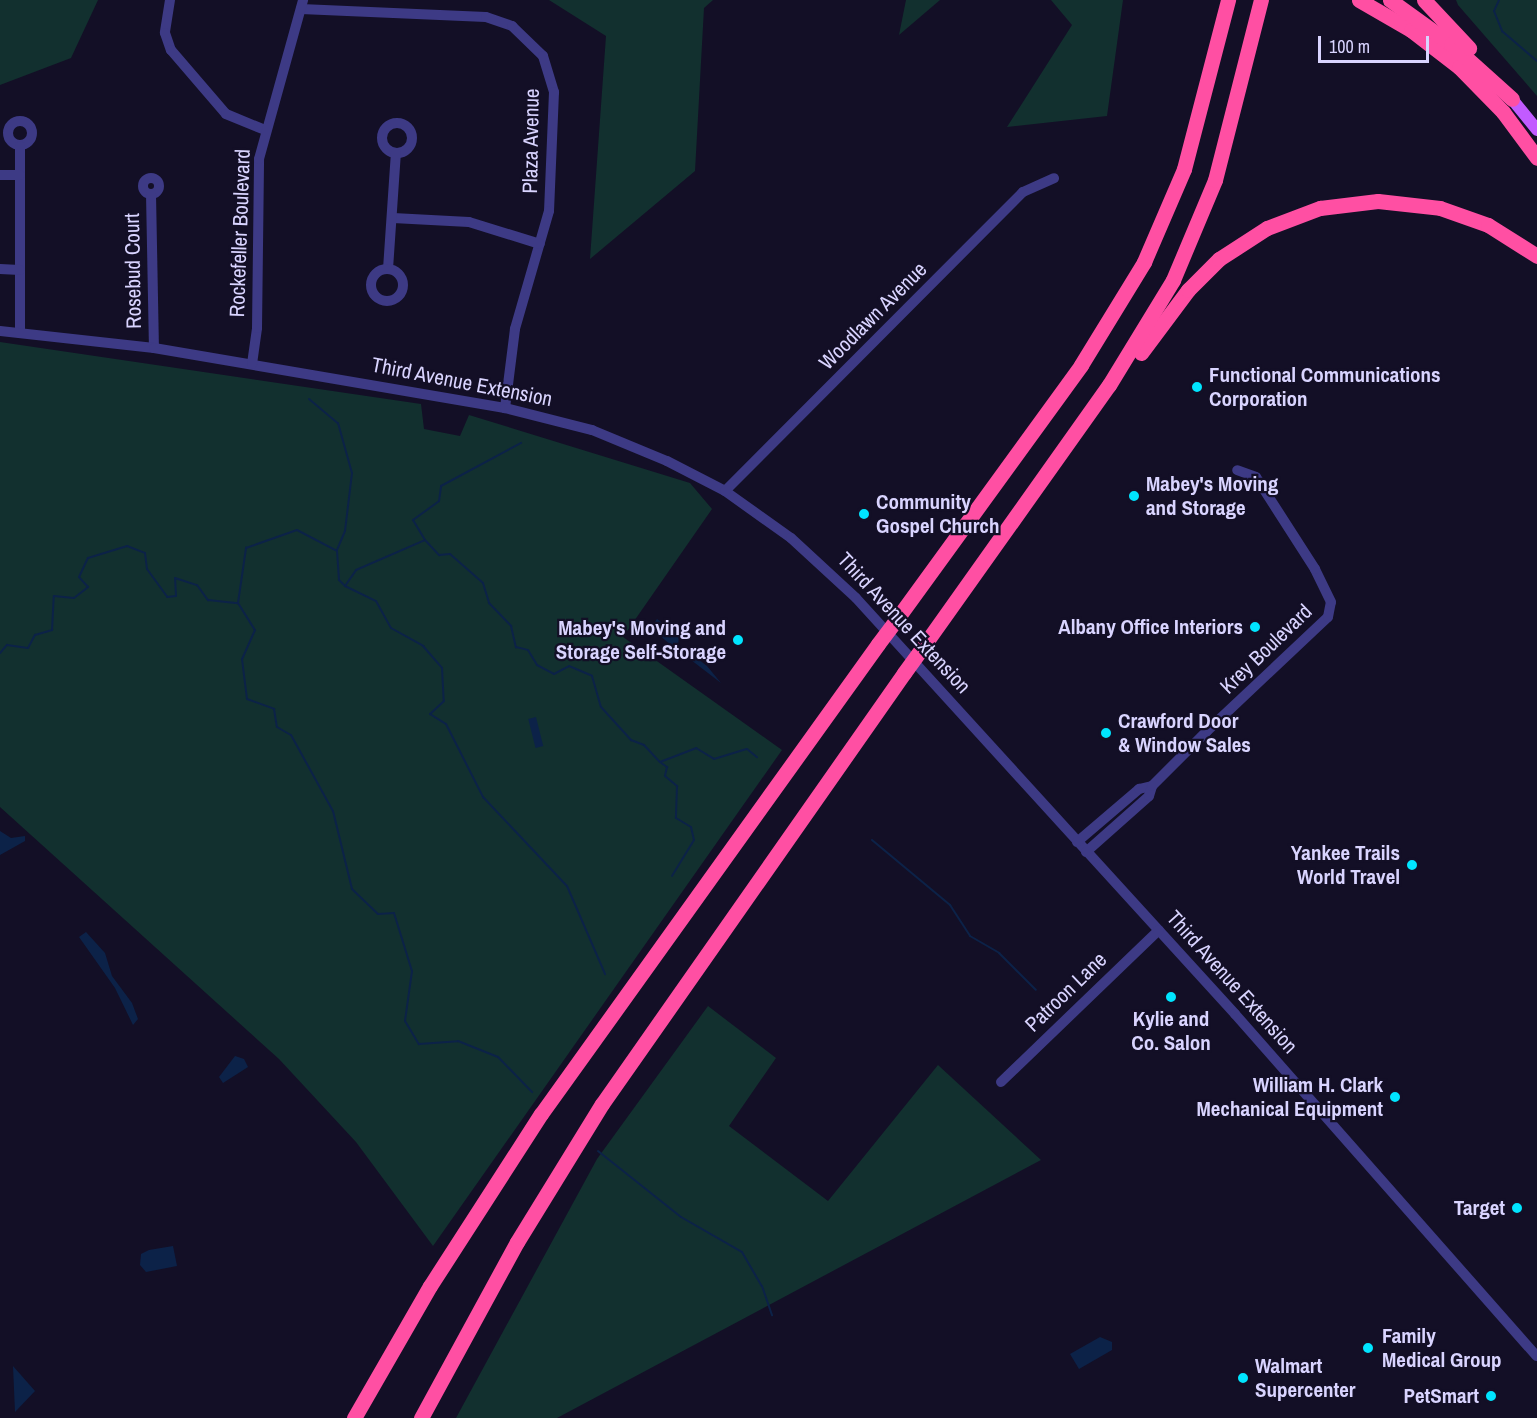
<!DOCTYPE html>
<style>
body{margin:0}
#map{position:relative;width:1537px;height:1418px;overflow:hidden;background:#130f26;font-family:"Archivo Narrow",sans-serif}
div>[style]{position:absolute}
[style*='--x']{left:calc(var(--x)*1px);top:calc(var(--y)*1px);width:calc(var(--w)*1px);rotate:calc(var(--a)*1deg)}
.green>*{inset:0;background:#12302f}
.water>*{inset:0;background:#0c2248;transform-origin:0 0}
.stream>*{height:2px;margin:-1px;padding:0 1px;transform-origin:1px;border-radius:1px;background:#0c2248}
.minor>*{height:10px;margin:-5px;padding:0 5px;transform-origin:5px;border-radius:5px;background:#3d3a85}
.minor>.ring{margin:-5px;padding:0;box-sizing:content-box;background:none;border:10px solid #3d3a85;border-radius:50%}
.major>*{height:12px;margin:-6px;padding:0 6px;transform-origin:6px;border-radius:6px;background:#c25bff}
.highway>*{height:15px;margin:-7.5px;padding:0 7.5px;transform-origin:7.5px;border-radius:7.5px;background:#ff4fa3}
.highway-bridge>*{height:15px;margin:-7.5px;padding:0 7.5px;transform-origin:7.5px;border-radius:7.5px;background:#ff4fa3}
.dots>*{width:16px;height:16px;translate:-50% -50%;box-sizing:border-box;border:3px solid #130f26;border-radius:50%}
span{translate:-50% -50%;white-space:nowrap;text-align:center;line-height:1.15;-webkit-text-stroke:4.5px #130f26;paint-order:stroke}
.street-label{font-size:21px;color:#d9d4ff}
.poi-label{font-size:21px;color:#d9d4ff;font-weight:700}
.left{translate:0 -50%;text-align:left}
.right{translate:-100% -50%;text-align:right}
.scale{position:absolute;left:1318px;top:36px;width:111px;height:27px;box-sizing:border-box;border:3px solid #d9d4ff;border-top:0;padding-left:8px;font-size:18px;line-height:21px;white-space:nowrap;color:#d9d4ff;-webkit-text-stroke:4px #130f26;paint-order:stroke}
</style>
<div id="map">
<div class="green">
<i style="clip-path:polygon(0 0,98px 0,71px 58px,0 85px)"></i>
<i style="clip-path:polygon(549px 0,713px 0,704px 8px,695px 171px,590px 259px,606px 36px)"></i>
<i style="clip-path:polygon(906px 0,940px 0,899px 35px)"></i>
<i style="clip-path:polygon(1051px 0,1123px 0,1107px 116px,1007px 127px,1072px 25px)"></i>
<i style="clip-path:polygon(1456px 0,1537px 0,1537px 96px,1458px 5px)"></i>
<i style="clip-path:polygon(0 342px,421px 404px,424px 429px,460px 436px,469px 415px,690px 483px,712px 509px,623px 637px,782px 750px,433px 1246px,356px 1142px,279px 1059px,0 807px)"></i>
<i style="clip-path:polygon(708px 1006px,776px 1058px,729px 1126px,828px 1201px,938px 1065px,1041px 1160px,557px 1418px,456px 1418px,597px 1159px)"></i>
</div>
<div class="water">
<i style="clip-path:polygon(657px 619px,679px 635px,678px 646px,672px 646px,651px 628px)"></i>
<i style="clip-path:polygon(681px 646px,707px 666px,721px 683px,678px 650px)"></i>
<i style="left:536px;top:717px;width:30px;height:8px;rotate:76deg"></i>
<i style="clip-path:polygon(0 831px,11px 838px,25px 836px,25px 841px,0 855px)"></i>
<i style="clip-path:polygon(86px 932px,105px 953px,112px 976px,132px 1003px,138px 1019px,133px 1025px,115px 988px,79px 937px)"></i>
<i style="clip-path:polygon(235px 1056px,244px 1059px,248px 1067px,223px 1083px,219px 1077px)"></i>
<i style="clip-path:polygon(173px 1246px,177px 1266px,146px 1272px,140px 1265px,141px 1254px,149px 1250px)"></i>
<i style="clip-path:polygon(1100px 1337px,1112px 1342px,1112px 1350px,1079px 1369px,1070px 1354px)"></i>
<i style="clip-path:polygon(13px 1366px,35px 1391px,15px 1412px)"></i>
</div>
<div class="stream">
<i style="--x:1499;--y:0;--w:12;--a:114"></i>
<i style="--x:1494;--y:11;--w:22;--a:68"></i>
<i style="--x:1502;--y:31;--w:46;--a:40.6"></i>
<i style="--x:309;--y:399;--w:38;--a:40"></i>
<i style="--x:338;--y:423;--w:52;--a:74.4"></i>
<i style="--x:352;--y:473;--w:58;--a:96.9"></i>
<i style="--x:345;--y:531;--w:21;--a:113"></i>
<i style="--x:425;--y:540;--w:23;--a:-121"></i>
<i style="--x:413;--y:520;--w:32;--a:-36"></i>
<i style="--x:439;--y:501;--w:15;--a:-82"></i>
<i style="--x:441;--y:486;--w:91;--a:-28.3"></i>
<i style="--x:345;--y:586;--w:34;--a:26"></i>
<i style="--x:376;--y:601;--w:31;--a:61"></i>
<i style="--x:391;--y:628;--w:37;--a:29"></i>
<i style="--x:423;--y:646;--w:29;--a:49"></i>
<i style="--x:442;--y:668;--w:33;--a:87"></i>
<i style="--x:444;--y:701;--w:19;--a:137"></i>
<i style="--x:430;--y:714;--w:19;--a:32"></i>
<i style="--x:446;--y:724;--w:82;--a:63.1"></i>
<i style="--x:483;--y:797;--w:122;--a:46.7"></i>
<i style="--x:567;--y:886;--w:96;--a:66.6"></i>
<i style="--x:238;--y:603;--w:32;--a:58"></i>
<i style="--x:255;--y:630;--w:32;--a:114"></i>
<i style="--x:242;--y:659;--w:40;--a:82.9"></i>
<i style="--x:247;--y:699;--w:29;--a:20"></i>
<i style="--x:274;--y:709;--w:18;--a:81"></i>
<i style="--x:277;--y:727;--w:16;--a:30"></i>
<i style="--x:291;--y:735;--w:87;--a:61.1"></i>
<i style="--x:333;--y:811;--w:80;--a:76.3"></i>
<i style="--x:352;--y:889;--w:36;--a:44"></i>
<i style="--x:378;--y:914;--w:16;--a:-4"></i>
<i style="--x:394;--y:913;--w:61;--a:72.8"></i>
<i style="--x:412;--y:971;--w:50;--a:98"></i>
<i style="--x:405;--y:1021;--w:27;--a:59"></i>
<i style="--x:419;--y:1044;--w:39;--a:-4"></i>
<i style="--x:458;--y:1041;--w:43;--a:21.8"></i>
<i style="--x:498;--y:1057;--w:49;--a:45.8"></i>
<i style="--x:0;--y:653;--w:11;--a:-49"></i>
<i style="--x:7;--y:645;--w:21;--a:8"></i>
<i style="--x:28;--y:648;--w:15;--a:-62"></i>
<i style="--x:35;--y:635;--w:18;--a:-16"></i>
<i style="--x:52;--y:630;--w:34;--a:-87"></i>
<i style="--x:54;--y:596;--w:20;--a:6"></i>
<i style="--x:74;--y:598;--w:18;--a:-38"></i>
<i style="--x:88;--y:587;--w:13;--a:-132"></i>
<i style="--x:79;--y:577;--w:21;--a:-65"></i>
<i style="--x:88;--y:558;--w:41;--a:-17.1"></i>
<i style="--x:127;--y:546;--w:19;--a:21"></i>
<i style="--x:145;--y:553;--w:16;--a:83"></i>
<i style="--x:147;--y:569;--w:34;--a:54"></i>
<i style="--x:167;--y:597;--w:9;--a:-6"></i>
<i style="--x:176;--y:596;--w:18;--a:-93"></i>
<i style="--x:175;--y:578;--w:23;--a:18"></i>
<i style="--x:197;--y:585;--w:19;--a:54"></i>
<i style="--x:208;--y:600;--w:30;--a:6"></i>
<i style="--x:238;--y:603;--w:56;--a:-81.7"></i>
<i style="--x:246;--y:548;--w:54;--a:-19.4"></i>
<i style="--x:297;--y:530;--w:45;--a:27.7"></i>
<i style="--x:337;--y:551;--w:29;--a:86"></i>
<i style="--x:339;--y:580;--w:8;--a:45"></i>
<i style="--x:345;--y:586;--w:19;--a:-55"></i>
<i style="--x:356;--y:570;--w:75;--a:-23.5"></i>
<i style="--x:425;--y:540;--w:21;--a:47"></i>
<i style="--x:439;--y:555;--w:11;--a:-5"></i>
<i style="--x:450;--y:554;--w:44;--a:41.3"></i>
<i style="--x:483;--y:583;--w:21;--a:73"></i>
<i style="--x:489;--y:603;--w:32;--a:46"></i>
<i style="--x:511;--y:626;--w:22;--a:77"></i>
<i style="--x:516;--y:647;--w:12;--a:14"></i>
<i style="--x:528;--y:650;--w:17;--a:59"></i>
<i style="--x:537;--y:665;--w:19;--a:28"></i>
<i style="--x:554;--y:674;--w:17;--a:-28"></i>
<i style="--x:569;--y:666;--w:25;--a:23"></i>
<i style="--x:592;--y:676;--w:32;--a:74"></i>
<i style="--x:601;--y:707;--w:45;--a:47.7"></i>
<i style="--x:631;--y:740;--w:14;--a:21"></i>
<i style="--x:644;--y:745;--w:23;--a:47"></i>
<i style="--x:660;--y:762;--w:39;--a:-21"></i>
<i style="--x:696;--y:748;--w:21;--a:31"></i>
<i style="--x:714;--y:759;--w:34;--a:-17"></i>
<i style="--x:747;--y:749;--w:13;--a:39"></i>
<i style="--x:660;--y:762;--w:9;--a:36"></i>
<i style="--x:667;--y:767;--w:9;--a:103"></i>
<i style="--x:665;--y:776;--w:16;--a:40"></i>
<i style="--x:677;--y:786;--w:32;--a:92"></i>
<i style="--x:676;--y:818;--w:17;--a:31"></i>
<i style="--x:691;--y:827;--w:13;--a:77"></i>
<i style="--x:694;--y:840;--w:42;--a:121.4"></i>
<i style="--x:872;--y:840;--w:102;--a:39.8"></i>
<i style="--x:950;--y:905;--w:37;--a:57"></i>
<i style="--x:970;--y:936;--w:34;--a:30"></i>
<i style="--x:999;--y:953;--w:52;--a:45"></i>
<i style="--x:598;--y:1151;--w:106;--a:38.5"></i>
<i style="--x:681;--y:1217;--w:70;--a:29.8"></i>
<i style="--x:742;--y:1252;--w:39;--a:60"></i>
<i style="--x:762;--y:1286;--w:31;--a:71"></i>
</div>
<div class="minor">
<i style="--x:170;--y:0;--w:33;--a:99"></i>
<i style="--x:165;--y:33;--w:18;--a:71"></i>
<i style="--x:171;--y:50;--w:84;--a:49.3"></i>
<i style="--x:226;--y:114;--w:42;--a:22.3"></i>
<i style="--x:301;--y:9;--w:185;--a:2.5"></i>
<i style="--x:486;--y:17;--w:28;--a:19"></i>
<i style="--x:512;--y:26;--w:43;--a:44.1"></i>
<i style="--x:543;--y:56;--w:38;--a:73"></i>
<i style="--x:554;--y:92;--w:119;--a:92.4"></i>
<i style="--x:549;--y:211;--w:123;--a:106.1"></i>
<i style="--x:515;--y:329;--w:80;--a:97.2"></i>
<i class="ring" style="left:8px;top:121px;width:14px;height:14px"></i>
<i class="ring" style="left:382px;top:123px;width:20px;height:20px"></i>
<i style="--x:20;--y:146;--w:187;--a:90"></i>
<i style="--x:0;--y:175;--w:20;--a:0"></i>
<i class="ring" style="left:143px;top:178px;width:6px;height:6px"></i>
<i style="--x:151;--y:194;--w:154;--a:88.9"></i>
<i style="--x:393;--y:218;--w:76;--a:3"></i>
<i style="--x:469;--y:222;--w:74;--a:17.2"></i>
<i style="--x:0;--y:269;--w:20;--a:3"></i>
<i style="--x:388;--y:269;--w:116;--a:-86.1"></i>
<i class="ring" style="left:371px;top:269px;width:22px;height:22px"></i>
<i style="--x:0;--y:331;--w:155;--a:6.3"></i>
<i style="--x:154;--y:348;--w:356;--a:9.7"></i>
<i style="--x:505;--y:408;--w:90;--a:14.2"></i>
<i style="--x:592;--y:430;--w:81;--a:22.5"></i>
<i style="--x:667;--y:461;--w:65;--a:27.3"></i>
<i style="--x:725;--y:491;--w:81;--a:35.5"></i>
<i style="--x:791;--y:538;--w:88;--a:42.7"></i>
<i style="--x:856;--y:598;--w:563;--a:47.66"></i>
<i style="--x:1235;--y:1014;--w:456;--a:48.6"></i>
<i style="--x:252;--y:364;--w:36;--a:-82"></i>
<i style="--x:257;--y:328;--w:169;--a:-89.3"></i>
<i style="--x:259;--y:159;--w:165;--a:-74.5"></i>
<i style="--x:725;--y:491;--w:422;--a:-45.1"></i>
<i style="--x:1023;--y:192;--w:34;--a:-24"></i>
<i style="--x:1077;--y:842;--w:82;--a:-40.5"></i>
<i style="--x:1139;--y:789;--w:13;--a:-13"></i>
<i style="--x:1086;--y:852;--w:84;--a:-41.6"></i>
<i style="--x:1149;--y:796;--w:10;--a:-73"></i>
<i style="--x:1152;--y:786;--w:78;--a:-45"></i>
<i style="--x:1207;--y:731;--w:166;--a:-43.3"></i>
<i style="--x:1328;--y:617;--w:15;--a:-79"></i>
<i style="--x:1331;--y:602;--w:37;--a:-116"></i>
<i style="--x:1315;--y:569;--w:109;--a:-122.7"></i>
<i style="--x:1256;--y:477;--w:20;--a:-160"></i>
<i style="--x:1001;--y:1082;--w:219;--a:-43.9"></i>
</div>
<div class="major">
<i style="--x:1512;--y:99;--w:40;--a:51"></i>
</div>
<div class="highway">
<i style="--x:1359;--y:0;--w:60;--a:30"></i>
<i style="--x:1411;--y:30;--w:61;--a:37.6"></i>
<i style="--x:1459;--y:67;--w:63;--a:45.6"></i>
<i style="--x:1503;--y:112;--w:57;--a:53.5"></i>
<i style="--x:1390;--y:0;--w:75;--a:35.8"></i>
<i style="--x:1451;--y:44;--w:82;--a:42"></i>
<i style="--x:1424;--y:0;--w:66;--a:46.8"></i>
<i style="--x:1141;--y:353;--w:79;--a:-53.3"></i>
<i style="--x:1188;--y:290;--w:44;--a:-45"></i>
<i style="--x:1219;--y:259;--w:57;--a:-32.9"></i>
<i style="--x:1267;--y:228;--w:57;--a:-20.7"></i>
<i style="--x:1320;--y:208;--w:58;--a:-6.9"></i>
<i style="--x:1378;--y:201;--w:62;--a:6.4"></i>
<i style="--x:1440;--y:208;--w:51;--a:19.5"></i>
<i style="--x:1488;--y:225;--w:58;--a:32.3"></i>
<i style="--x:896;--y:620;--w:315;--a:-54"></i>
<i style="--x:1081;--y:365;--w:121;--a:-58.5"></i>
<i style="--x:1144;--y:262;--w:101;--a:-66.7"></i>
<i style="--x:1184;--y:169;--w:175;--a:-75.4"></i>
<i style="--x:922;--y:648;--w:323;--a:-54.6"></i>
<i style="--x:1109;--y:385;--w:123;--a:-58.6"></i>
<i style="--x:1173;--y:280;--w:108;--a:-67.2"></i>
<i style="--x:1215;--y:180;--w:186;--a:-75.7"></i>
<i style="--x:354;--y:1418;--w:152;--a:-60.1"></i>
<i style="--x:430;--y:1286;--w:205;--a:-57.2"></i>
<i style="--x:541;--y:1114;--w:578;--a:-54.36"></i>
<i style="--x:421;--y:1418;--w:200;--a:-61.4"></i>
<i style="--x:517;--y:1242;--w:162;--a:-58.4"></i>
<i style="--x:602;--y:1104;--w:526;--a:-54.98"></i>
</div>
<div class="highway-bridge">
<i style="--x:878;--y:644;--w:30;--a:-53"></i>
<i style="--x:904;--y:673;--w:31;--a:-54"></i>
</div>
<div class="dots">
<i style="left:1197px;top:387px;background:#00e5ff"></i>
<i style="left:1134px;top:496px;background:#00e5ff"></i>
<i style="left:864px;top:514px;background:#00e5ff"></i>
<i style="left:1255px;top:627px;background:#00e5ff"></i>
<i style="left:738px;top:640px;background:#00e5ff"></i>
<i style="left:1106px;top:733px;background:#00e5ff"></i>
<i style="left:1412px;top:865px;background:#00e5ff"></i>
<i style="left:1171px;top:997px;background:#00e5ff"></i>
<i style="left:1395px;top:1097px;background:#00e5ff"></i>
<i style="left:1517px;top:1208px;background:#00e5ff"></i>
<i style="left:1368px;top:1348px;background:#00e5ff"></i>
<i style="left:1243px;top:1378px;background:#00e5ff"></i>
<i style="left:1491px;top:1396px;background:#00e5ff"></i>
</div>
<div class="street-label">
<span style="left:531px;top:141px;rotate:-89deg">Plaza Avenue</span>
<span style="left:240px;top:233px;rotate:-88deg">Rockefeller Boulevard</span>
<span style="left:133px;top:271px;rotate:-91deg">Rosebud Court</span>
<span style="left:873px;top:316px;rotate:-45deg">Woodlawn Avenue</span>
<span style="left:462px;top:382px;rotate:11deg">Third Avenue Extension</span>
<span style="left:904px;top:623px;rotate:47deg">Third Avenue Extension</span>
<span style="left:1266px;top:649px;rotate:-44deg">Krey Boulevard</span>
<span style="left:1232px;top:982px;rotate:48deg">Third Avenue Extension</span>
<span style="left:1066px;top:992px;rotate:-44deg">Patroon Lane</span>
</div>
<div class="poi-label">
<span class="left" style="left:1209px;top:387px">Functional Communications<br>Corporation</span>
<span class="left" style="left:1146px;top:496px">Mabey's Moving<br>and Storage</span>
<span class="left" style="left:876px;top:514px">Community<br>Gospel Church</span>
<span class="right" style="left:1243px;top:627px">Albany Office Interiors</span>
<span class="right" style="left:726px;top:640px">Mabey's Moving and<br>Storage Self-Storage</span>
<span class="left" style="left:1118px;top:733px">Crawford Door<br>&amp; Window Sales</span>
<span class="right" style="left:1400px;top:865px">Yankee Trails<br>World Travel</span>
<span style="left:1171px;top:1031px">Kylie and<br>Co. Salon</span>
<span class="right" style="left:1383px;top:1097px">William H. Clark<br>Mechanical Equipment</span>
<span class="right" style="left:1505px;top:1208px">Target</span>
<span class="left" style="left:1382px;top:1348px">Family<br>Medical Group</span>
<span class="left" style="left:1255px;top:1378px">Walmart<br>Supercenter</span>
<span class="right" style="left:1479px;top:1396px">PetSmart</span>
</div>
<div class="scale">100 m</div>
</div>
